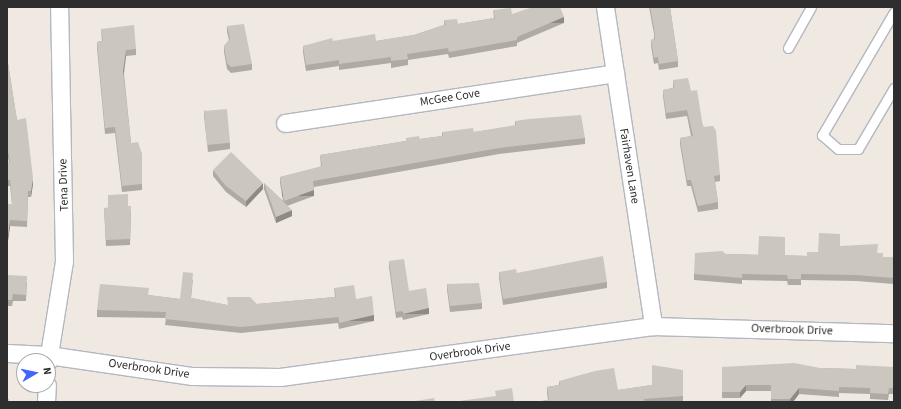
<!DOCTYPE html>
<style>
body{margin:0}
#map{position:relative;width:901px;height:409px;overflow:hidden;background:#efe9e1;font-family:"Source Sans 3",sans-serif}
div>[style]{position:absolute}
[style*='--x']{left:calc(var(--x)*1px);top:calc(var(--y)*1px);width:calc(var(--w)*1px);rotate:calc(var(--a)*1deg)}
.roads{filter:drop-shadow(1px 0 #b4b7c1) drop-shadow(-1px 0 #b4b7c1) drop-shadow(0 1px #b4b7c1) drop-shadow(0 -1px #b4b7c1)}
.lane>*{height:9px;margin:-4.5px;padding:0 4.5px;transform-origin:4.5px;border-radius:4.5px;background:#fff}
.street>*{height:17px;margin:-8.5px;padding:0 8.5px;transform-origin:8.5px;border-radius:8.5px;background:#fff}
.wall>*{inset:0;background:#afaba4}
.shaded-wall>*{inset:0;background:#8e8b86;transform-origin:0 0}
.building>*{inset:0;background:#cbc7bf;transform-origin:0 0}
span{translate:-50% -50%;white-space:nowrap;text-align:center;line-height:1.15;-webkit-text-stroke:3px #fff;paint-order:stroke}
.street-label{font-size:12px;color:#2e2e2e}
.frame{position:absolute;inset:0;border:8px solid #2e2e2e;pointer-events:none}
.north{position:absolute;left:16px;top:353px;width:40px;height:40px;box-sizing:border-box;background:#fff;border:1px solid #ababab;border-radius:50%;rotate:81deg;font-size:11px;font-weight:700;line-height:16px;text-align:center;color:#2e2e2e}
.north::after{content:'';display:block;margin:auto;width:14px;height:18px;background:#4264fb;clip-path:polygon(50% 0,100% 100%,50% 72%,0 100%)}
</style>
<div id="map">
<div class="roads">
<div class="lane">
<i style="--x:894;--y:12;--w:143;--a:120.3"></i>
<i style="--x:822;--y:135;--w:21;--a:41"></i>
<i style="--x:838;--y:149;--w:20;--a:0"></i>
<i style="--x:858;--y:149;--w:71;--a:-59.5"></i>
<i style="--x:788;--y:48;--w:47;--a:-60.7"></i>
</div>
<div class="street">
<i style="--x:605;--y:7;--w:323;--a:81.4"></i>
<i style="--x:285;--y:123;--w:334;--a:-8.6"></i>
<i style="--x:7;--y:353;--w:41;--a:2.8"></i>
<i style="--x:48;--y:355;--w:146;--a:8.3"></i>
<i style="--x:192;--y:376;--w:88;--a:0.7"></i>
<i style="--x:280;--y:377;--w:376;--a:-7.8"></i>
<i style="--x:653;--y:326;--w:241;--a:1.7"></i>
<i style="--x:48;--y:361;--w:101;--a:-80.9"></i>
<i style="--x:64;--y:261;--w:254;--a:-91.1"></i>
<i style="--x:46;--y:402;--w:17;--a:-87"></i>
</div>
</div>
<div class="wall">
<i style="clip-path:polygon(649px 7px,670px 7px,678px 61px,678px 67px,659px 70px,658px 63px,654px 64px,651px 46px,651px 40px,654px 39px,654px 34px)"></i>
<i style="clip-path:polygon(493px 10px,512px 14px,564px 23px,517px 43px,517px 46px,449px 58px,448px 54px,408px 60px,408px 65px,391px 68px,391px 63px,339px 70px,339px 66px,306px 71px,303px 52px,303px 46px,333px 41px,376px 41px,414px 35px,444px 25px,444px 20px,458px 24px,494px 18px)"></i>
<i style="clip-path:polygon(227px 26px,252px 64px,252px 70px,231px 73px,227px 69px,224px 52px,224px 46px,229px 40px,227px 32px)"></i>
<i style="clip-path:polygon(101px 29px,136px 49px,136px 55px,126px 56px,124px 74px,131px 143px,142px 154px,142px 190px,122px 192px,115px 133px,105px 134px,97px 48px,97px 42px,102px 41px)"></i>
<i style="clip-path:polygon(7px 57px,17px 120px,33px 184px,31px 197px,28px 197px,27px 227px,10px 226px,7px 248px,7px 204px,12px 204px,10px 186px,7px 186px,7px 162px,9px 162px,7px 152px)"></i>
<i style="clip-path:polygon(673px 80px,691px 91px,720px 175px,720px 181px,715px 182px,718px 202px,718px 209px,698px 212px,691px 186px,687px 186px,680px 144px,680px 138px,691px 136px,687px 116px,666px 119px,663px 96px,663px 90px,673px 88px)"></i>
<i style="clip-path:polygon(204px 110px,230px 143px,230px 149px,208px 152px,204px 116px)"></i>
<i style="clip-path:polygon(515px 121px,585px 138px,585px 144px,499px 154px,314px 187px,314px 196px,287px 206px,292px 216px,276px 223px,264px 189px,264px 183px,283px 201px,280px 183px,280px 177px,321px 167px,320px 155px,406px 141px,406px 138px,420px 139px,442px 136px,442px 132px,474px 132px,515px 126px)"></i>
<i style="clip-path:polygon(213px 170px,263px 189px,246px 207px,226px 192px,213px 176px)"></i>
<i style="clip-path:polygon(128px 206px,131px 212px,130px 245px,106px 246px,104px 208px)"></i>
<i style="clip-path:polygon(840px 246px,877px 253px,883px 257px,894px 257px,894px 284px,856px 281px,801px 280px,801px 285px,788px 285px,787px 281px,742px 280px,742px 284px,694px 280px,694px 274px,726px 254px,807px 256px)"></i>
<i style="clip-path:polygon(389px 261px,409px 291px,429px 314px,403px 320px,402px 317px,396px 318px,389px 267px)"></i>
<i style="clip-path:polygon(499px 272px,607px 282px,607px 288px,503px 305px,499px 278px)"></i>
<i style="clip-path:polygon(7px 275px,27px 282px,26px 301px,13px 301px,12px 306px,7px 306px)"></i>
<i style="clip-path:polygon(193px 279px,191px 298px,227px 305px,257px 304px,335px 297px,334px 288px,356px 299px,374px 321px,339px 329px,338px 323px,241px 333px,165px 325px,166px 318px,97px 317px,97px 310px,148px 295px,180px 299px)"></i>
<i style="clip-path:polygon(447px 284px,482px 303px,482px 309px,450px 312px,447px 290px)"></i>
<i style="clip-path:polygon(722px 367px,820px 368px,856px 369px,894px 367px,894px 394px,889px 394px,888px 400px,870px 399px,870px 394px,839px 393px,839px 397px,799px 394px,793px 402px,771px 402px,771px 391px,746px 391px,740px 398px,722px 398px)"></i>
<i style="clip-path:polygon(683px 370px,683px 402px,535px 402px,548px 400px,547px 393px,547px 387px,559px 385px,559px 381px,618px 390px,652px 385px)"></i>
</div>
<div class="shaded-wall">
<i style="left:564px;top:17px;width:6px;height:51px;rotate:90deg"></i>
<i style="clip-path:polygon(126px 50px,126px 56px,123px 77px,123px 71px)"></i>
<i style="clip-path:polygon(33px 178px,33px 184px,31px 197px,31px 191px)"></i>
<i style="clip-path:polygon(263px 183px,263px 189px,246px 207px,246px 201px)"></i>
<i style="left:314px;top:190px;width:6px;height:32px;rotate:90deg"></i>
<i style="clip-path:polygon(292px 210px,292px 216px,276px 223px,276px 217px)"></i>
<i style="clip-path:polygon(10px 220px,10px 226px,7px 248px,7px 242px)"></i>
<i style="left:429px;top:308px;width:6px;height:27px;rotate:90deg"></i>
<i style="left:374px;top:315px;width:6px;height:36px;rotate:90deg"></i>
<i style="clip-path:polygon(746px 385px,746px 391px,740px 398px,740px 392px)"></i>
<i style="clip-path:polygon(799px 388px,799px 394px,793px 402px,790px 402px,790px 399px)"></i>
</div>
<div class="building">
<i style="clip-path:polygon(533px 7px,560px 7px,564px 17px,517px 37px,517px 40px,449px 52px,448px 48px,407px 54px,408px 59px,391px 61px,391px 57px,339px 64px,339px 60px,306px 65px,303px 46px,332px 38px,333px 41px,375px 34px,376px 41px,414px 35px,445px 25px,444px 20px,457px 19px,458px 24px,495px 18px,493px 10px,511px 8px,512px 14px)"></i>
<i style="clip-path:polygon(650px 7px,670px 7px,678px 61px,659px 64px,658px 57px,654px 58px,651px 40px,655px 39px,654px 28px)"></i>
<i style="clip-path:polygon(244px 24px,252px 64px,231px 67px,227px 63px,224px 46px,230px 39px,227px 26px)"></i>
<i style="clip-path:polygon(134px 25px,136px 49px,126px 50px,123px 71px,131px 143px,138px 142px,142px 154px,142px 184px,122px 186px,115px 127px,105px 128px,97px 42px,103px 41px,101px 29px)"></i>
<i style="clip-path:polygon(7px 57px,17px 120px,26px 118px,33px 178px,31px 191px,28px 191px,27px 221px,10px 220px,7px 242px,7px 204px,12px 204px,10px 180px,7px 180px,7px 162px,10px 162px,7px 146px)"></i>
<i style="clip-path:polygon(688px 78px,691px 91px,697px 90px,703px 127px,713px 126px,716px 131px,720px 175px,714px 176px,718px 202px,698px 206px,691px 180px,687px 180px,680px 138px,693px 136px,687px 110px,666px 113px,663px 90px,674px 88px,673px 80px)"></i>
<i style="left:227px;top:109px;width:34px;height:23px;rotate:85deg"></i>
<i style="clip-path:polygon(581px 115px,585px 138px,499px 148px,313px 181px,314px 190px,284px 201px,280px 177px,322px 166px,320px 155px,406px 141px,406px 138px,419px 136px,420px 139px,443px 136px,442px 132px,473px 128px,474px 132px,516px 125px,515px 121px,529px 119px)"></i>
<i style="clip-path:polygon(231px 152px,263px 183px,246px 201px,226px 186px,213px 170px)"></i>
<i style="clip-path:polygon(264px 183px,292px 210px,276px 217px)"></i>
<i style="clip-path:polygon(128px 194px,128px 206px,131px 206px,130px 239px,106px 240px,104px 208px,108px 208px,108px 195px)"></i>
<i style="clip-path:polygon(819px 233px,840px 234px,840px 246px,878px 244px,877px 253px,883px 253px,883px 257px,894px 257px,894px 278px,856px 275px,801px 274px,801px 279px,788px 279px,787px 275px,742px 274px,742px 278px,694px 274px,695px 253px,722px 251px,726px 254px,758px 255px,759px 236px,785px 237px,785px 255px,807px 256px,807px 252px,818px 252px)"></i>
<i style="clip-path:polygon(603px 256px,607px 282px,503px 299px,499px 272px,516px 269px,517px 273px)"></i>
<i style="clip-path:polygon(404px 259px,409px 291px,426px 288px,429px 308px,403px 314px,402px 311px,396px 312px,389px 261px)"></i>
<i style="clip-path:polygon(183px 272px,193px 273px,191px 298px,228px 305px,227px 297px,250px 297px,257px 304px,336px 297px,334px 288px,354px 285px,356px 299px,372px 296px,374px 315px,339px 323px,338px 317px,241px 327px,165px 319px,166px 312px,97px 310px,100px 284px,149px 288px,148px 295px,180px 299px)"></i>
<i style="clip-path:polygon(7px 275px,27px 276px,26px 295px,13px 294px,12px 300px,7px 300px)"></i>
<i style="clip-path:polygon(479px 283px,482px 303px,450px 306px,447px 284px)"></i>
<i style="clip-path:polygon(794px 363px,820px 368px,856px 369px,856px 365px,894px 367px,894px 388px,889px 388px,888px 394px,870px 393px,870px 388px,839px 387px,839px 391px,799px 388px,790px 399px,771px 399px,771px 385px,746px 385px,740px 392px,722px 392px,722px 367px)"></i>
<i style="clip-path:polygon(652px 365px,683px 370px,683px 396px,644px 399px,645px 402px,601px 402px,601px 401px,535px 402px,549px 400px,547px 387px,560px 385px,559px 381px,595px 371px,614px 368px,618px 390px,652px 385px)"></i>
<i style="clip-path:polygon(512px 388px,514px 402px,452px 402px,496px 396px,495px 391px)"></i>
<i style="clip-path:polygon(434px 398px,435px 402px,416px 402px,415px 401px)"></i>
<i style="left:7px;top:399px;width:2px;height:3px"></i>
</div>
<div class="street-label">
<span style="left:450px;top:98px;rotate:-9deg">McGee Cove</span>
<span style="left:629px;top:166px;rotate:81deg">Fairhaven Lane</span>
<span style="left:64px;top:185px;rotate:-92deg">Tena Drive</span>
<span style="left:792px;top:330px;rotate:2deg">Overbrook Drive</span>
<span style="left:470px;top:352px;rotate:-8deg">Overbrook Drive</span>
<span style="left:149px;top:369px;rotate:8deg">Overbrook Drive</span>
</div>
<div class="frame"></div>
<div class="north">N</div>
</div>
